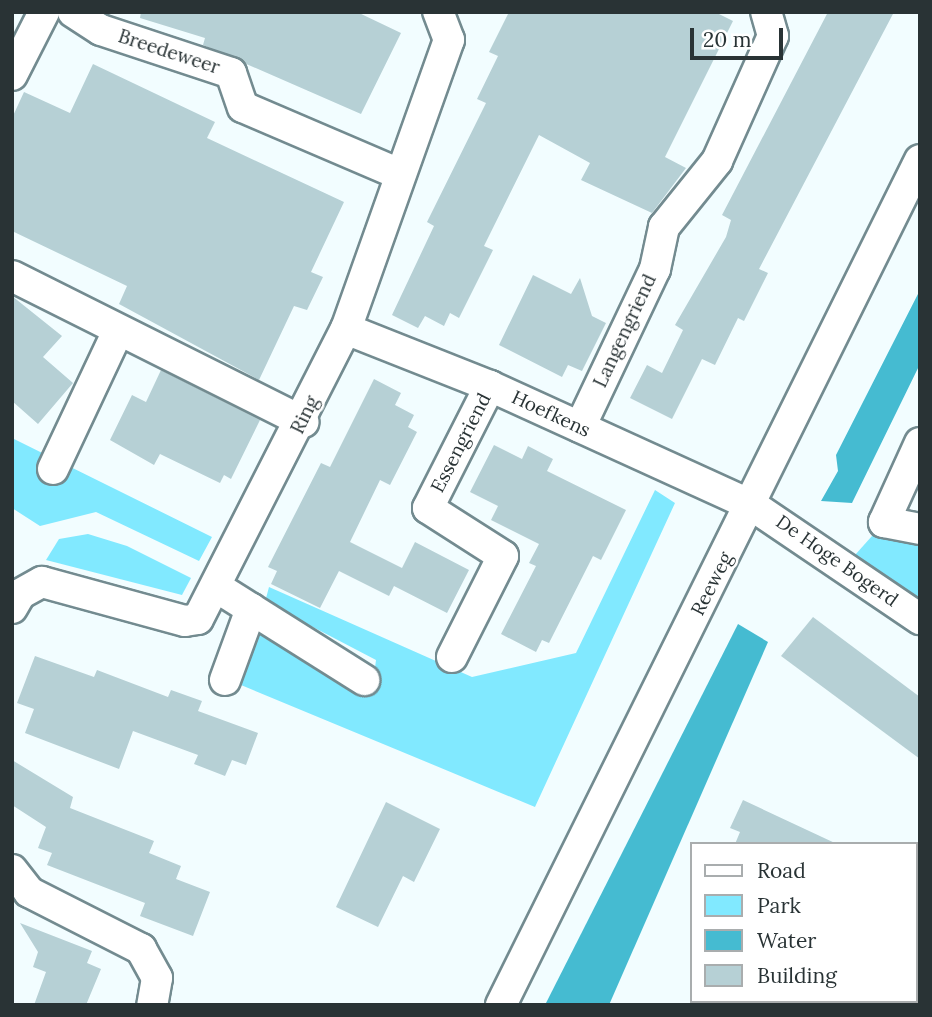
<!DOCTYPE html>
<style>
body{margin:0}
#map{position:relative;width:932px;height:1017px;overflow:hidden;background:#f2fdff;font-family:Lora,serif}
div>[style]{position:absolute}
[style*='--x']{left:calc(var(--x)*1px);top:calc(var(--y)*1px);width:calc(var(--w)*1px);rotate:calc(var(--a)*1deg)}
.green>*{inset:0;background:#81e9ff}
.water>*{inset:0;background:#45bbd1}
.building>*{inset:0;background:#b6d0d5}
.roads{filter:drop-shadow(2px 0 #738b90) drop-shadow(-2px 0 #738b90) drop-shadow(0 2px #738b90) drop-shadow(0 -2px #738b90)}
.minor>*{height:30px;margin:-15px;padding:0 15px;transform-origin:15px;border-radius:15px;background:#fff}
span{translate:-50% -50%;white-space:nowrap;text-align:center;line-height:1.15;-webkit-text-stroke:5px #fff;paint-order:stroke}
.street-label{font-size:19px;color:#293335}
.frame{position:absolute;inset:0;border:14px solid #293335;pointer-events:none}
.legend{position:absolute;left:690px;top:842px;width:228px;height:161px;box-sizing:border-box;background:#fff;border:2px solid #a9adae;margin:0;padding:9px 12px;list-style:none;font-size:21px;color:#293335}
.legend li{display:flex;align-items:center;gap:14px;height:35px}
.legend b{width:35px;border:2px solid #a9adae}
.scale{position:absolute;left:690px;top:28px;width:93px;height:32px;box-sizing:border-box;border:4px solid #293335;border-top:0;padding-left:9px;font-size:21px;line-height:24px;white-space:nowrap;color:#293335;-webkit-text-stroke:5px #fff;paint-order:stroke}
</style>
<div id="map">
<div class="green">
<i style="clip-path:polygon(12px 438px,212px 537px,199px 561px,96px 512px,40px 526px,12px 508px)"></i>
<i style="clip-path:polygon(655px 490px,675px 503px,535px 807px,241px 685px,256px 633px,373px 683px,376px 660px,265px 602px,269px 587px,472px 677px,576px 653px)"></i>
<i style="clip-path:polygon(88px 534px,127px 546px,191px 578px,182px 595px,46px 560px,59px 539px)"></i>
<i style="clip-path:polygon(872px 536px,920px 543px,920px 602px,855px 555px)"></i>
</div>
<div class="water">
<i style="clip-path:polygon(920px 290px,920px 364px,852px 503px,821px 501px,838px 471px,836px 455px)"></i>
<i style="clip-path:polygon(738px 624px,768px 642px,609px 1005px,545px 1005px)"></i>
</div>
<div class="building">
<i style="clip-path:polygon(141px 12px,357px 12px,401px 33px,361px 114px,203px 45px,205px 38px,140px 18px)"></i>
<i style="clip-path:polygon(509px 12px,715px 12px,733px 21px,665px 157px,686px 168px,652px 213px,581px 180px,590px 163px,539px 135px,484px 246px,493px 250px,459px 318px,450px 313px,444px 326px,425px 316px,418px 328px,392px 315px,434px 226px,427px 222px,486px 103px,477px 99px,498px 56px,489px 52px)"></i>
<i style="clip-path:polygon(828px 12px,894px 12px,759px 269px,768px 273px,744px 321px,738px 318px,715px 365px,702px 359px,672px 419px,630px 398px,647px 365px,662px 373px,683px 330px,675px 325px,726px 237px,731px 220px,722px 215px)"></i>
<i style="clip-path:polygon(93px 64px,215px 122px,207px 138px,344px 202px,311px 272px,323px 277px,307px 310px,294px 306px,259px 380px,119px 304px,127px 286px,12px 231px,12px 118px,24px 92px,70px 113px)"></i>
<i style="clip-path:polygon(533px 275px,571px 294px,580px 278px,592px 316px,606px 323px,582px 371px,568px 365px,562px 377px,499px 345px)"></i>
<i style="clip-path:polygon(12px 296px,62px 336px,43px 357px,73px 383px,38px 424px,12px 401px)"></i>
<i style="clip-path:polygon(161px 370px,260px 420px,231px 479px,224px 475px,220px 483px,160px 454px,154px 465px,110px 440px,132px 395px,146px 402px)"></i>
<i style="clip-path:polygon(374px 379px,401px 393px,395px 405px,414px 415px,408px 427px,417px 432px,390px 485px,380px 480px,350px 542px,402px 568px,415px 542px,469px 570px,447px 613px,394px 586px,389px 596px,339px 571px,320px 608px,271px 584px,277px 571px,268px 567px,321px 463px,330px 467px)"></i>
<i style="clip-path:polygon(494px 445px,522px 459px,528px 446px,553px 459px,547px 471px,626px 510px,601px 560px,593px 556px,549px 643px,542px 640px,536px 652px,501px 634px,536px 566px,529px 563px,539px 544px,491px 520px,498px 506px,470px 492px)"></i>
<i style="clip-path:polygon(813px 617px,920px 697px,920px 759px,781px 656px)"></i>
<i style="clip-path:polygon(35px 656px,94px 677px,97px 670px,168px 697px,171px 690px,202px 701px,198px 711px,258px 733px,246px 765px,232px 760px,225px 776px,194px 764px,198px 755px,133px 731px,119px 769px,25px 733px,34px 709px,17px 703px)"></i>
<i style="clip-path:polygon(12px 760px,73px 797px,70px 808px,154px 841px,149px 853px,181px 866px,176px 879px,210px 892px,193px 936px,140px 916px,145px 903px,47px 865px,52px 853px,38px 848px,46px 827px,12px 805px)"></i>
<i style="clip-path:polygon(743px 800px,837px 844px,735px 844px,740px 832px,730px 828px)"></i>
<i style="clip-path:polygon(386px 802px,440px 829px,414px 882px,403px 876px,378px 927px,336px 907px)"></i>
<i style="clip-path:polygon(20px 923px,92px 951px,87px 963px,101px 969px,86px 1005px,34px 1005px,46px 972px,33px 967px,38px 952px)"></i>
</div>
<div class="roads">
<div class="minor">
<i style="--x:73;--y:12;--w:33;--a:33"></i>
<i style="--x:101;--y:30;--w:137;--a:18.3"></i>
<i style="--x:231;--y:73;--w:36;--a:71"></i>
<i style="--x:243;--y:107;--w:170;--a:23.2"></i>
<i style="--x:12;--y:75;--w:71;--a:-63.1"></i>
<i style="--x:12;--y:276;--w:326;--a:26.6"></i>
<i style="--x:346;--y:329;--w:155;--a:21.6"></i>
<i style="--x:490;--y:386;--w:289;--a:24.5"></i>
<i style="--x:753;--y:506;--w:202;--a:34.1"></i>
<i style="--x:580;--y:427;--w:175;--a:-64.6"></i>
<i style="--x:655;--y:269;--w:43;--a:-77.9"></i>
<i style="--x:664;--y:227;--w:85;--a:-51.2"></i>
<i style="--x:717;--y:161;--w:137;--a:-65.9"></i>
<i style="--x:773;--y:36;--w:25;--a:-106"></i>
<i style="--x:920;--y:443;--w:87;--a:114.5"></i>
<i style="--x:884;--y:522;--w:37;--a:11"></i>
<i style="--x:53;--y:469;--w:153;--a:-64.8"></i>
<i style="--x:218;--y:588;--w:173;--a:32.2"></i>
<i style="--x:12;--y:608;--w:16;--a:-60"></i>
<i style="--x:20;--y:594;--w:25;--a:-29"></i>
<i style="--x:42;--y:582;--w:148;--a:15.3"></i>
<i style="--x:185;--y:621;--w:13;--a:-9"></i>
<i style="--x:198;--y:619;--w:326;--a:-63"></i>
<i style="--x:346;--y:329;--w:307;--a:-70.4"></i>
<i style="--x:449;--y:40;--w:30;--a:-111"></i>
<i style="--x:452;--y:657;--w:113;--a:-63.2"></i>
<i style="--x:503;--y:556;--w:89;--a:-147.4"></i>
<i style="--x:428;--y:508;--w:137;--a:-63.1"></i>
<i style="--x:225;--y:680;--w:76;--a:-69.9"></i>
<i style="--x:12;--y:870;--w:28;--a:52"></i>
<i style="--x:29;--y:892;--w:126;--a:27"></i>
<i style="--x:141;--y:949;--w:33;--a:61"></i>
<i style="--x:157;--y:978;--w:27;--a:100"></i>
<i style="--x:916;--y:987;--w:4;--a:14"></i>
<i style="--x:501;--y:1005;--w:943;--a:-63.63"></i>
</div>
</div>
<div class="street-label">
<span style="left:169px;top:52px;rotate:18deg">Breedeweer</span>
<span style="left:625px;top:331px;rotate:-65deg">Langengriend</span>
<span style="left:551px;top:414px;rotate:25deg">Hoefkens</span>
<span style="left:305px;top:415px;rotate:-64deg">Ring</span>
<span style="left:461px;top:443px;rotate:-63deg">Essengriend</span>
<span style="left:837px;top:561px;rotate:35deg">De Hoge Bogerd</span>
<span style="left:712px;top:584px;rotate:-63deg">Reeweg</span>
</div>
<div class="frame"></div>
<ul class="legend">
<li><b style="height:9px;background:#fff"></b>Road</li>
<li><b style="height:19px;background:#81e9ff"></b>Park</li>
<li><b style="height:19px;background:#45bbd1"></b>Water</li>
<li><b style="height:19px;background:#b6d0d5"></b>Building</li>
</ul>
<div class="scale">20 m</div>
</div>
